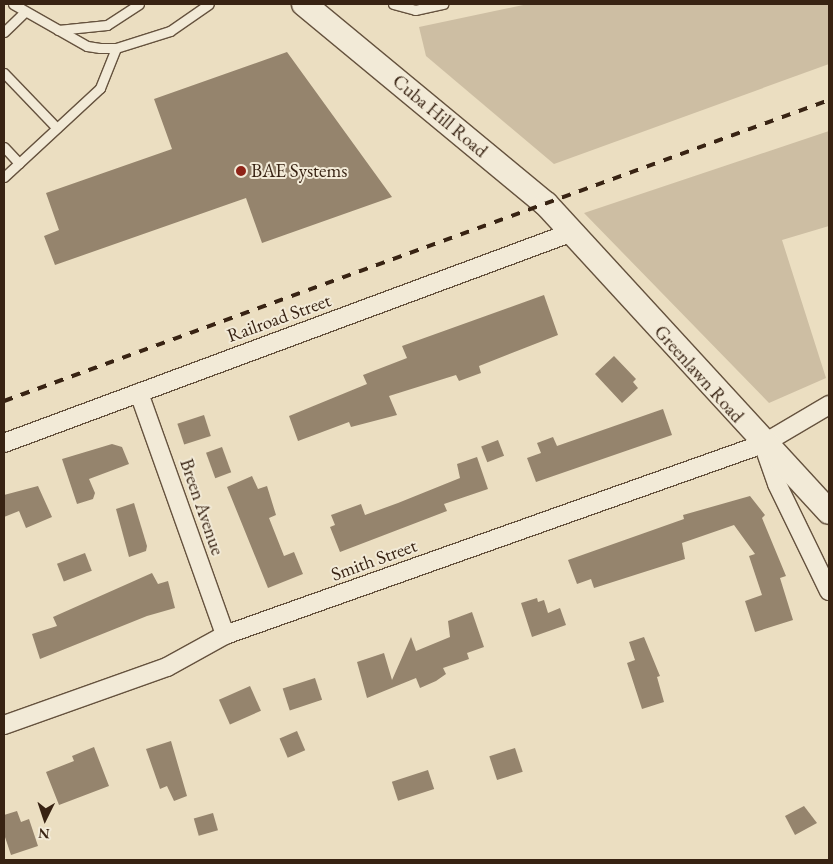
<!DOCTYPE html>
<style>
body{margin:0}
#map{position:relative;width:833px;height:864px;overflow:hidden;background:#ebdec1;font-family:"EB Garamond",serif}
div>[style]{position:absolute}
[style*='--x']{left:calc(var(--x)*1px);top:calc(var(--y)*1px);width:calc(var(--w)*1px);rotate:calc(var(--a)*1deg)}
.green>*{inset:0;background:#cdbea3}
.building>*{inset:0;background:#95846d;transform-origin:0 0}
.roads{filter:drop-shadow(1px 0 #65523e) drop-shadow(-1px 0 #65523e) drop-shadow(0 1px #65523e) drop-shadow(0 -1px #65523e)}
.service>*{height:9px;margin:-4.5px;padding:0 4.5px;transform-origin:4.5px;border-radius:4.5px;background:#f2ead7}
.minor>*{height:18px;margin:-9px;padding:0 9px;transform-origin:9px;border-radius:9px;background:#f2ead7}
.secondary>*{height:24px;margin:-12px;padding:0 12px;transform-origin:12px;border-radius:12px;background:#f2ead7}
.rail>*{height:4px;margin-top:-2px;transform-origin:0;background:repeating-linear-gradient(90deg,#382313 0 9px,transparent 0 18px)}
.dots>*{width:14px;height:14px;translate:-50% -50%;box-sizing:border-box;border:2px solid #f2ead7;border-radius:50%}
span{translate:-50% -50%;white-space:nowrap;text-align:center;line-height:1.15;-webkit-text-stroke:4px #f2ead7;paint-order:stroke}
.street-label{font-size:19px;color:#382313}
.poi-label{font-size:19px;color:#382313}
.left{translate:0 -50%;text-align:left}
.frame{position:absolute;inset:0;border:5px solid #382313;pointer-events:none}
.north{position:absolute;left:20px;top:794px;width:50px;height:50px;-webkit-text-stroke:4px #f2ead7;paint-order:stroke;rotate:184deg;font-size:14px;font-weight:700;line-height:20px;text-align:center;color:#382313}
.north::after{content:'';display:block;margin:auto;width:18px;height:22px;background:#382313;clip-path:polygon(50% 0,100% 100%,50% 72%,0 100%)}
</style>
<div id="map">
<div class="green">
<i style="clip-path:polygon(528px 4px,829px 4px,829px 64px,554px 164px,426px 56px,419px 27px)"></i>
<i style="clip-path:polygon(829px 131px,829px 226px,782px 240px,826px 378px,769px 403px,584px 213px)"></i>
</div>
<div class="building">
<i style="clip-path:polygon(287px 52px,392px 197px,262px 243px,246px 198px,55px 265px,44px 236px,59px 230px,46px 193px,172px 149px,154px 99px)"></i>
<i style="clip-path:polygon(544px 295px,558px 335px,479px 366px,481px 373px,459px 381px,456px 375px,389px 396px,397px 415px,351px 427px,349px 422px,298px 441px,289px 416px,367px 384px,363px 375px,407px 358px,402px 346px)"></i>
<i style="clip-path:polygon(614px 356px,636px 379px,633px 382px,638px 388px,622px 403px,595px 374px)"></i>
<i style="clip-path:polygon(663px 409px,672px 435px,536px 482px,527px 458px,541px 453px,537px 443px,553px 437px,557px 446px)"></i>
<i style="left:204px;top:415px;width:22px;height:28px;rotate:72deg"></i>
<i style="left:498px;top:440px;width:17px;height:18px;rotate:69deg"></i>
<i style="clip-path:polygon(112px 444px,122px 447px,129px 464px,89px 479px,95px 493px,93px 499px,77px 504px,62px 459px)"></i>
<i style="left:222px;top:447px;width:27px;height:17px;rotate:70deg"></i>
<i style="clip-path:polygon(477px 457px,488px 489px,444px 504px,447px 511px,340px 552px,330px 527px,335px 525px,331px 515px,361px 504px,365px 515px,398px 503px,460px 478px,457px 464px)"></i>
<i style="clip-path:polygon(252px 476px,258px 489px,267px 486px,276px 515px,269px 518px,284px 556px,294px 552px,303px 574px,268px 588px,227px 487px)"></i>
<i style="clip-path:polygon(38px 486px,52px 517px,26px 528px,19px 511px,4px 517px,4px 495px)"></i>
<i style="clip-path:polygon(750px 496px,765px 515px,762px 518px,786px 576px,780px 578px,793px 620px,755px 632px,745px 601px,762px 595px,749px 556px,755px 554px,734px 525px,682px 543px,685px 559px,594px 588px,591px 579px,577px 584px,568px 560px,684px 519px,683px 515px)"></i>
<i style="clip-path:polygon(134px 503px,147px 546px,146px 551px,129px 557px,116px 509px)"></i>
<i style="left:85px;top:553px;width:19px;height:30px;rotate:69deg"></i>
<i style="clip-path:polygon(152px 573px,158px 584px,168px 581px,175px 608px,147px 616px,40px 659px,32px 634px,57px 626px,53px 617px)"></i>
<i style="clip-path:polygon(537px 598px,538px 602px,544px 600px,548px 613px,560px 608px,566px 625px,532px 637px,521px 603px)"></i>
<i style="clip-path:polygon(472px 612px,484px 647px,467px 653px,469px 659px,443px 668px,446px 674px,436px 681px,420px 688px,416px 678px,367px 698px,357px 662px,384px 653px,392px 680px,411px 637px,416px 651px,450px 637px,448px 621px)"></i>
<i style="clip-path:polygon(644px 637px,660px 676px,657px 677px,664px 702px,642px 709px,627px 663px,635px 660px,629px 642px)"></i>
<i style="left:315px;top:678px;width:23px;height:34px;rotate:72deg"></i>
<i style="left:250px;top:686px;width:27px;height:34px;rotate:66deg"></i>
<i style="left:297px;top:731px;width:21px;height:19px;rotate:67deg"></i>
<i style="clip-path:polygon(171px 741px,187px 796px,174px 801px,167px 786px,160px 789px,146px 749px)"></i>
<i style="clip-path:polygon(94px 747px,109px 786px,59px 805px,46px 772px,74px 761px,72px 756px)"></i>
<i style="left:515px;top:748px;width:25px;height:27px;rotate:72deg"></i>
<i style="left:428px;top:770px;width:20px;height:38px;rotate:72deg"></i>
<i style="clip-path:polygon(804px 806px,817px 823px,795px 835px,785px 816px)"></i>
<i style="clip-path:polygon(17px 811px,21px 822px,29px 819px,38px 846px,11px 855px,4px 834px,4px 815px)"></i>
<i style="left:213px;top:813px;width:18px;height:20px;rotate:74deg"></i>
</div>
<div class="roads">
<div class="service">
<i style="--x:13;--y:4;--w:85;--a:29.6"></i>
<i style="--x:87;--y:46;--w:13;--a:9"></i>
<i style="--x:100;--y:48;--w:16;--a:0"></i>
<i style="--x:116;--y:48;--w:57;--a:-17.5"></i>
<i style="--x:170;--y:31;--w:47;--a:-34.7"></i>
<i style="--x:393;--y:4;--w:23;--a:15"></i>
<i style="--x:415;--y:10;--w:29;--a:-12"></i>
<i style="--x:58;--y:30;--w:49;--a:-5.8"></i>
<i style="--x:107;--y:25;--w:38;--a:-33"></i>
<i style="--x:4;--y:32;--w:28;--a:-44"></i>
<i style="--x:4;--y:73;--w:76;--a:46.1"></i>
<i style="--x:4;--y:147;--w:22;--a:47"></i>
<i style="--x:4;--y:177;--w:131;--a:-42.8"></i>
<i style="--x:100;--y:88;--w:43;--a:-68.2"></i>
</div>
<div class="minor">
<i style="--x:139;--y:393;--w:257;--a:70.4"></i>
<i style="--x:4;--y:443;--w:604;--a:-20.36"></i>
<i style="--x:763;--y:444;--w:42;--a:70.7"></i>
<i style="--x:777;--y:484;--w:119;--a:64.1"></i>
<i style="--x:4;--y:725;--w:173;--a:-19.6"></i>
<i style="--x:167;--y:667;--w:66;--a:-28.9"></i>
<i style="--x:225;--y:635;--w:571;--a:-19.55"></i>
<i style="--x:763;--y:444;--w:77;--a:-30.6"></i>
</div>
<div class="secondary">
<i style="--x:304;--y:4;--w:314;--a:39.6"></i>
<i style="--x:546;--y:204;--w:418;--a:47.4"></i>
</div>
</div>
<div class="rail">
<i style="--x:4;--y:401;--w:878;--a:-20.04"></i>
</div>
<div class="dots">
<i style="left:241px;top:171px;background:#8f2418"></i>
</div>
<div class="street-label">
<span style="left:440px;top:116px;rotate:40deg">Cuba Hill Road</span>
<span style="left:279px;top:318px;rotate:-20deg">Railroad Street</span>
<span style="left:699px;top:374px;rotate:48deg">Greenlawn Road</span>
<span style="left:202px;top:507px;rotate:71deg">Breen Avenue</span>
<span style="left:374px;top:560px;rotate:-20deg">Smith Street</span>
</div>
<div class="poi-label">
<span class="left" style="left:251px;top:171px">BAE Systems</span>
</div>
<div class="frame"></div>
<div class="north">N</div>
</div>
